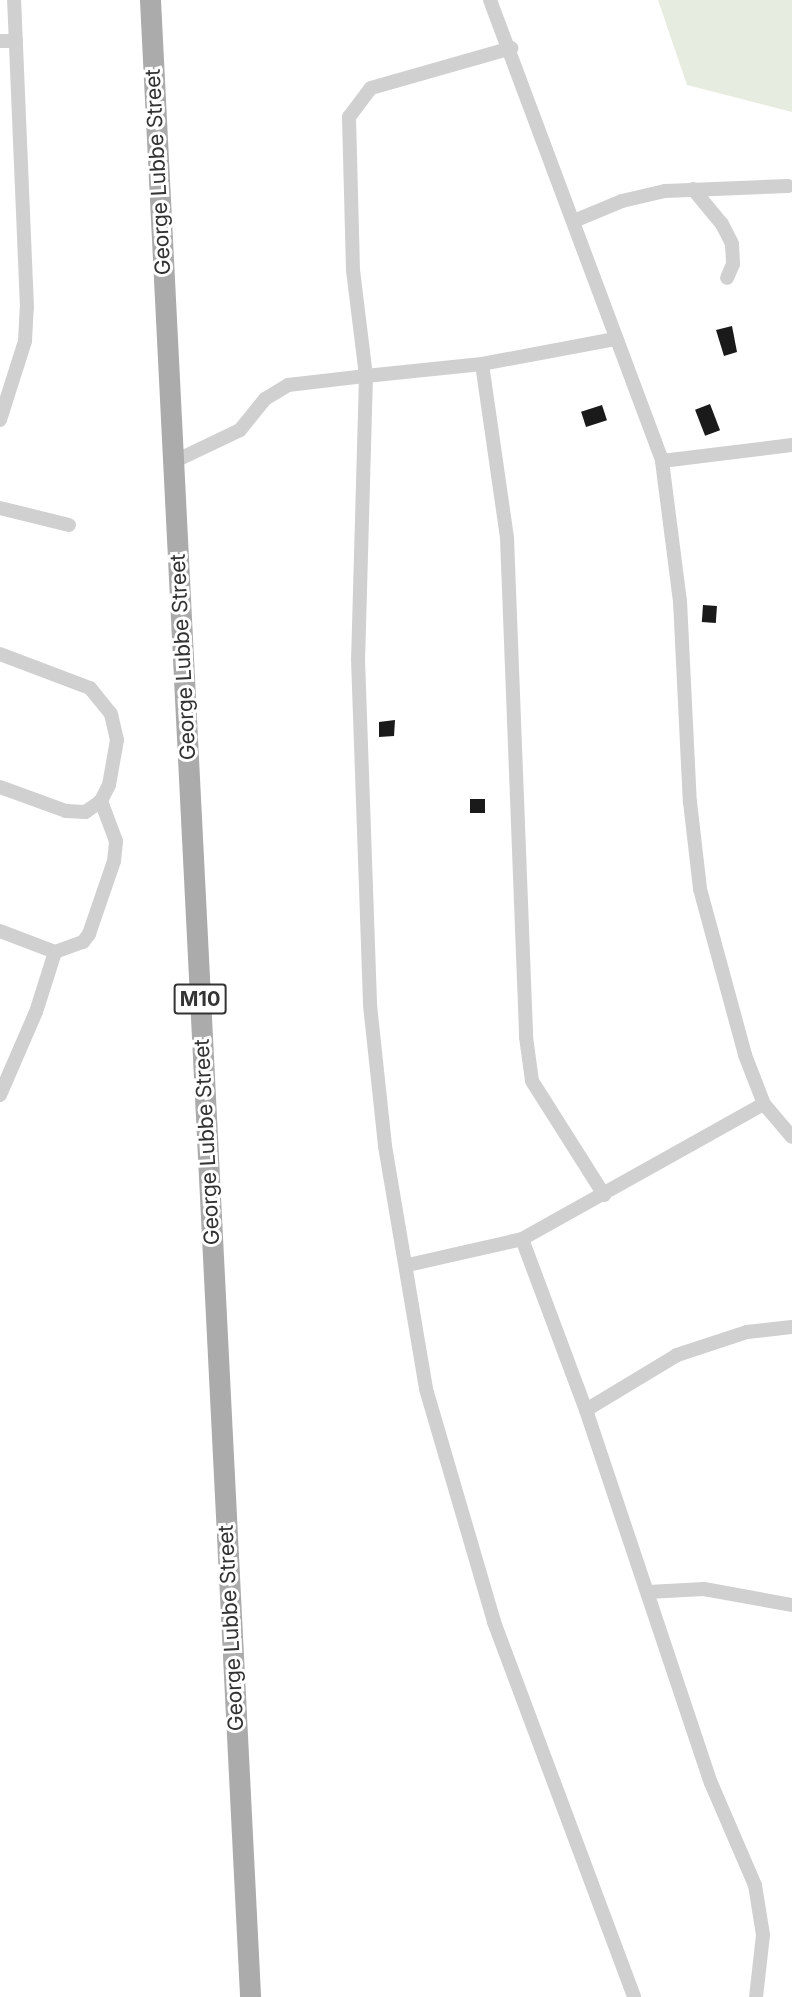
<!DOCTYPE html>
<style>
body{margin:0}
#map{position:relative;width:792px;height:1997px;overflow:hidden;background:#fff;font-family:Inter,sans-serif}
div>[style]{position:absolute}
[style*='--x']{left:calc(var(--x)*1px);top:calc(var(--y)*1px);width:calc(var(--w)*1px);rotate:calc(var(--a)*1deg)}
.green>*{inset:0;background:#e6ecdf}
.building>*{inset:0;background:#1a1a1a;transform-origin:0 0}
.minor>*{height:14px;margin:-7px;padding:0 7px;transform-origin:7px;border-radius:7px;background:#d0d0d0}
.primary>*{height:21px;margin:-10.5px;padding:0 10.5px;transform-origin:10.5px;border-radius:10.5px;background:#ababab}
span{translate:-50% -50%;white-space:nowrap;text-align:center;line-height:1.15;-webkit-text-stroke:6px #fff;paint-order:stroke}
.shield-label span{padding:2px 4px;background:#fff;border:2px solid;border-radius:4px;-webkit-text-stroke-width:0}
.shield-label{font-size:20px;color:#333;font-weight:700}
.street-label{font-size:21px;color:#333}
</style>
<div id="map">
<div class="green">
<i style="clip-path:polygon(658px 0,792px 0,792px 112px,687px 85px)"></i>
</div>
<div class="building">
<i style="clip-path:polygon(732px 326px,737px 352px,724px 356px,716px 330px)"></i>
<i style="left:710px;top:404px;width:28px;height:16px;rotate:69deg"></i>
<i style="left:602px;top:405px;width:16px;height:22px;rotate:72deg"></i>
<i style="left:703px;top:605px;width:14px;height:17px;rotate:4deg"></i>
<i style="clip-path:polygon(395px 720px,394px 736px,379px 737px,379px 722px)"></i>
<i style="left:470px;top:799px;width:15px;height:14px"></i>
</div>
<div class="minor">
<i style="--x:490;--y:0;--w:492;--a:69.5"></i>
<i style="--x:662;--y:461;--w:141;--a:82.7"></i>
<i style="--x:680;--y:601;--w:201;--a:87.2"></i>
<i style="--x:690;--y:802;--w:88;--a:83.4"></i>
<i style="--x:700;--y:889;--w:172;--a:74.8"></i>
<i style="--x:745;--y:1055;--w:53;--a:68.8"></i>
<i style="--x:764;--y:1104;--w:43;--a:49.7"></i>
<i style="--x:0;--y:41;--w:16;--a:0"></i>
<i style="--x:693;--y:189;--w:45;--a:50.4"></i>
<i style="--x:722;--y:224;--w:22;--a:63"></i>
<i style="--x:732;--y:244;--w:20;--a:87"></i>
<i style="--x:733;--y:264;--w:15;--a:113"></i>
<i style="--x:574;--y:221;--w:52;--a:-22.6"></i>
<i style="--x:622;--y:201;--w:44;--a:-13.1"></i>
<i style="--x:665;--y:191;--w:123;--a:-2.3"></i>
<i style="--x:615;--y:339;--w:135;--a:169.4"></i>
<i style="--x:482;--y:364;--w:117;--a:174.1"></i>
<i style="--x:366;--y:376;--w:283;--a:91.6"></i>
<i style="--x:358;--y:659;--w:346;--a:88"></i>
<i style="--x:370;--y:1005;--w:142;--a:83.9"></i>
<i style="--x:385;--y:1146;--w:246;--a:80.4"></i>
<i style="--x:426;--y:1389;--w:243;--a:73.7"></i>
<i style="--x:494;--y:1622;--w:400;--a:69.5"></i>
<i style="--x:482;--y:364;--w:176;--a:81.8"></i>
<i style="--x:507;--y:538;--w:499;--a:87.8"></i>
<i style="--x:526;--y:1037;--w:44;--a:82.2"></i>
<i style="--x:532;--y:1081;--w:135;--a:57.7"></i>
<i style="--x:0;--y:420;--w:83;--a:-72.4"></i>
<i style="--x:25;--y:341;--w:33;--a:-87"></i>
<i style="--x:27;--y:308;--w:308;--a:-92.4"></i>
<i style="--x:662;--y:461;--w:131;--a:-7"></i>
<i style="--x:173;--y:462;--w:74;--a:-25.5"></i>
<i style="--x:240;--y:430;--w:40;--a:-51"></i>
<i style="--x:265;--y:399;--w:27;--a:-31"></i>
<i style="--x:288;--y:385;--w:79;--a:-6.6"></i>
<i style="--x:366;--y:376;--w:107;--a:-97"></i>
<i style="--x:353;--y:270;--w:153;--a:-91.5"></i>
<i style="--x:349;--y:117;--w:36;--a:-53"></i>
<i style="--x:371;--y:88;--w:146;--a:-15.9"></i>
<i style="--x:0;--y:508;--w:71;--a:13.8"></i>
<i style="--x:0;--y:654;--w:96;--a:20.7"></i>
<i style="--x:90;--y:688;--w:33;--a:51"></i>
<i style="--x:111;--y:714;--w:27;--a:77"></i>
<i style="--x:117;--y:740;--w:46;--a:100.1"></i>
<i style="--x:109;--y:785;--w:18;--a:117"></i>
<i style="--x:101;--y:801;--w:19;--a:145"></i>
<i style="--x:85;--y:812;--w:19;--a:-177"></i>
<i style="--x:66;--y:811;--w:70;--a:-160"></i>
<i style="--x:0;--y:931;--w:59;--a:20.9"></i>
<i style="--x:55;--y:952;--w:30;--a:-20"></i>
<i style="--x:83;--y:942;--w:10;--a:-53"></i>
<i style="--x:89;--y:934;--w:77;--a:-71.1"></i>
<i style="--x:114;--y:861;--w:20;--a:-84"></i>
<i style="--x:116;--y:841;--w:43;--a:-110.6"></i>
<i style="--x:0;--y:1095;--w:90;--a:-66.6"></i>
<i style="--x:36;--y:1012;--w:63;--a:-72.4"></i>
<i style="--x:522;--y:1239;--w:183;--a:69.5"></i>
<i style="--x:586;--y:1410;--w:393;--a:71.5"></i>
<i style="--x:711;--y:1783;--w:111;--a:66.7"></i>
<i style="--x:755;--y:1885;--w:51;--a:80.9"></i>
<i style="--x:763;--y:1935;--w:62;--a:96.4"></i>
<i style="--x:408;--y:1265;--w:117;--a:-12.8"></i>
<i style="--x:522;--y:1239;--w:277;--a:-29.2"></i>
<i style="--x:586;--y:1410;--w:106;--a:-31.1"></i>
<i style="--x:677;--y:1355;--w:74;--a:-18.2"></i>
<i style="--x:747;--y:1332;--w:45;--a:-6.3"></i>
<i style="--x:648;--y:1592;--w:56;--a:-3.1"></i>
<i style="--x:704;--y:1589;--w:89;--a:10.3"></i>
</div>
<div class="primary">
<i style="--x:150;--y:0;--w:2000;--a:87.13"></i>
</div>
<div class="shield-label">
<span style="left:200px;top:999px">M10</span>
</div>
<div class="street-label">
<span style="left:158px;top:172px;rotate:-93deg">George Lubbe Street</span>
<span style="left:183px;top:657px;rotate:-93deg">George Lubbe Street</span>
<span style="left:207px;top:1142px;rotate:-93deg">George Lubbe Street</span>
<span style="left:231px;top:1628px;rotate:-93deg">George Lubbe Street</span>
</div>
</div>
